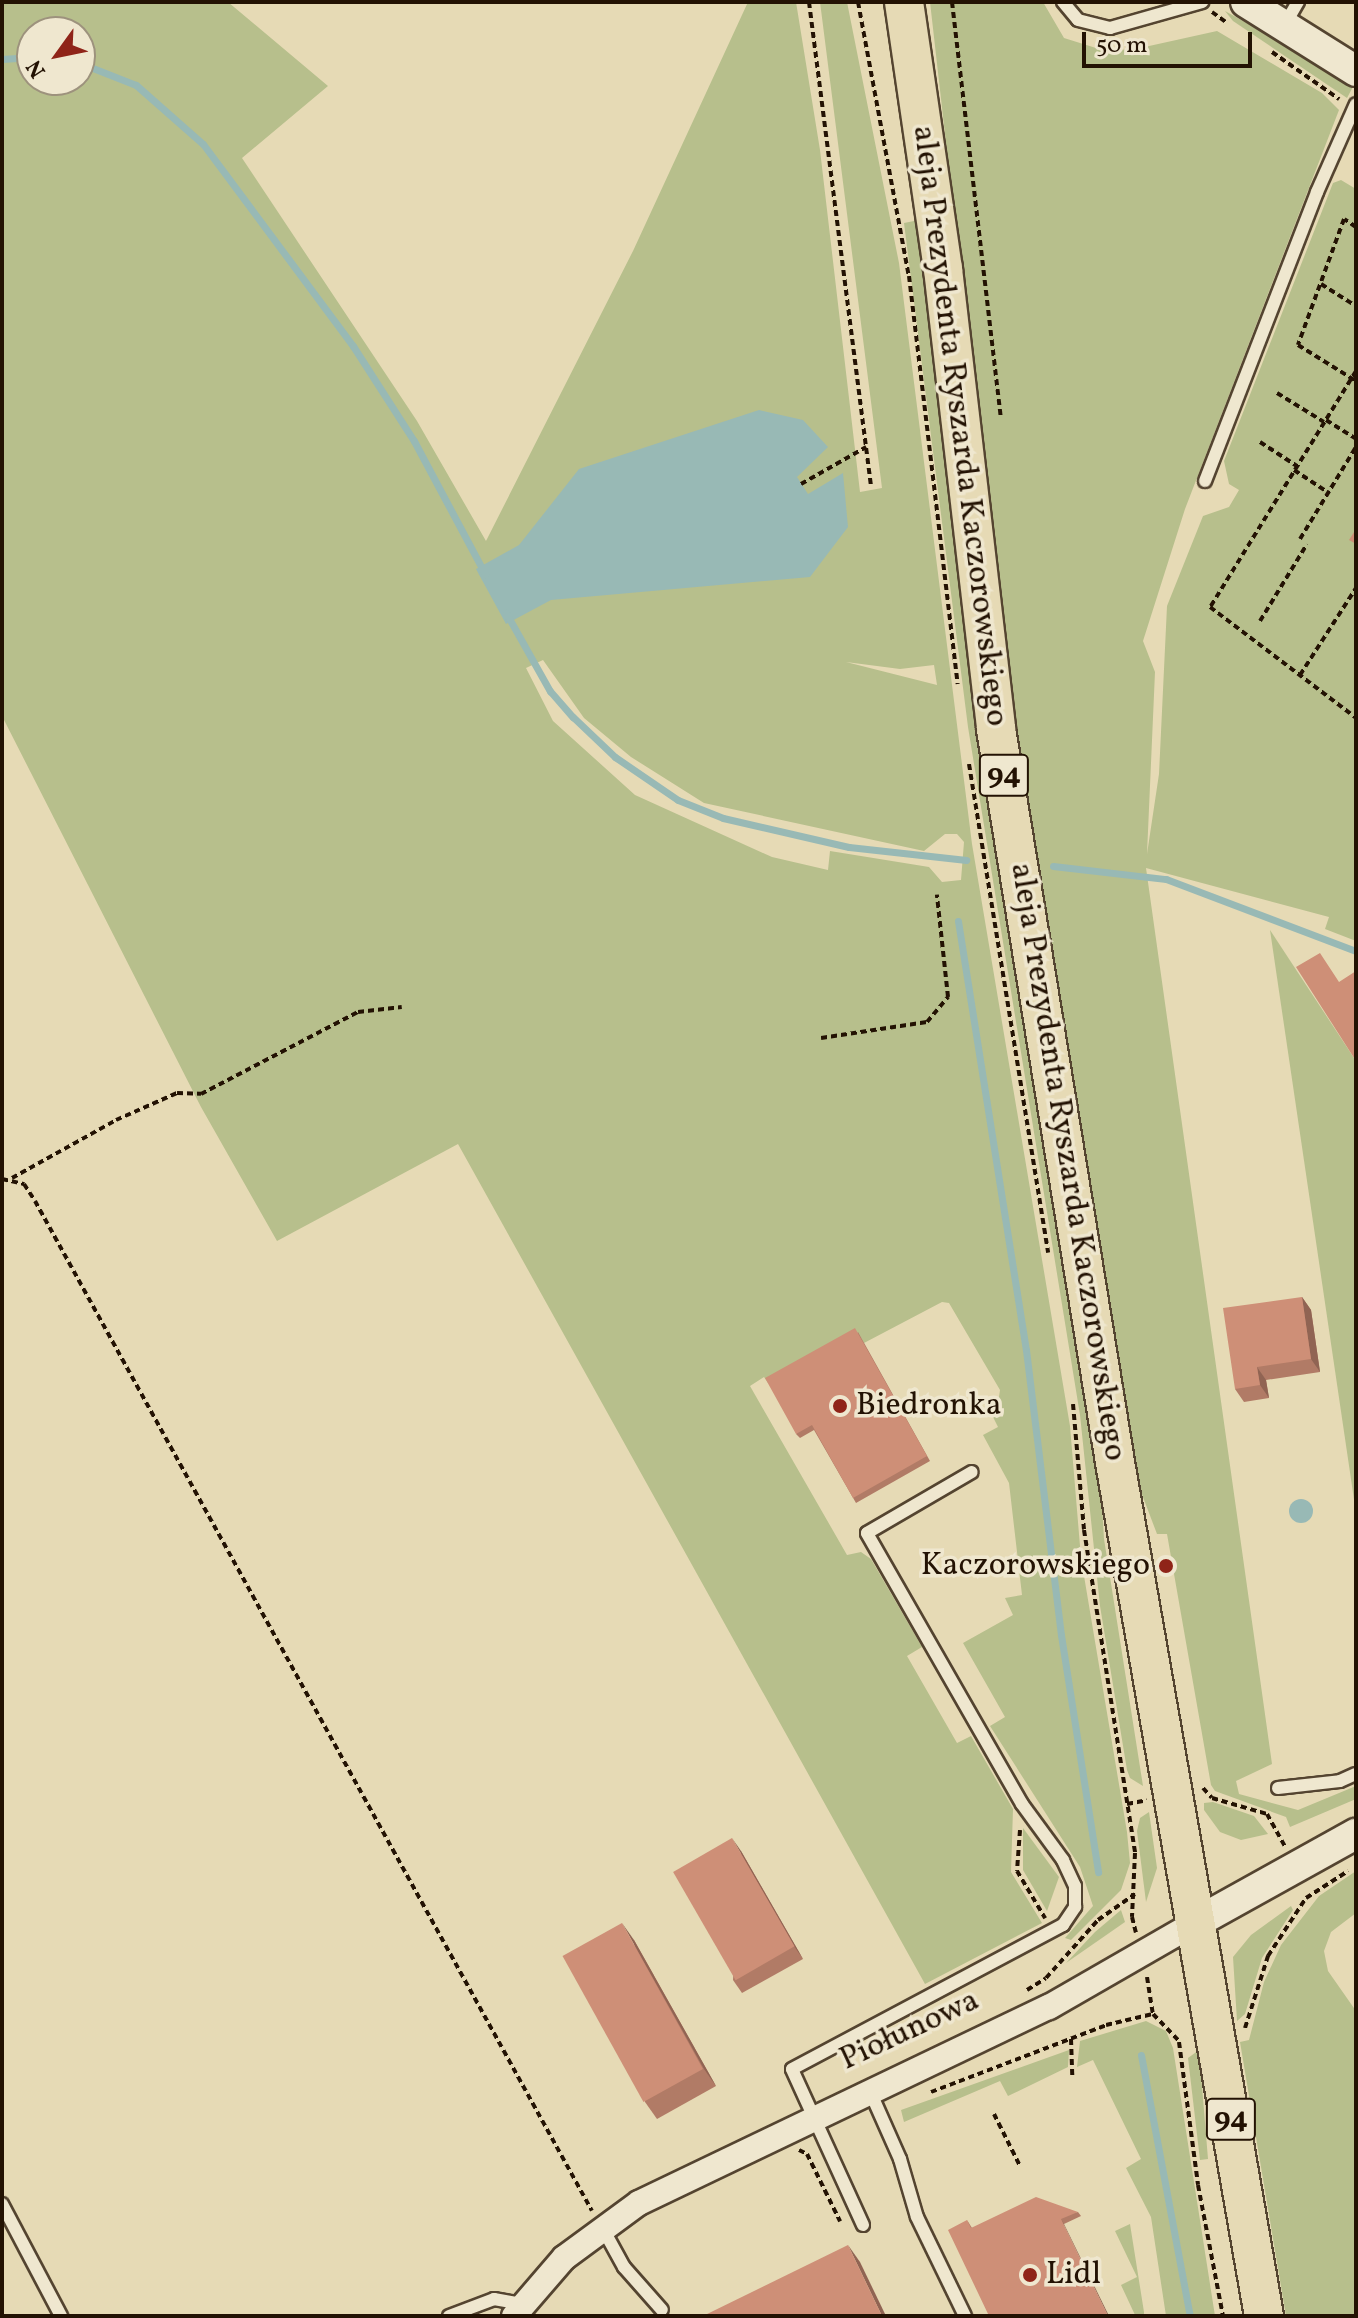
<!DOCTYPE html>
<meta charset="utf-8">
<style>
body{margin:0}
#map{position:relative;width:1358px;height:2318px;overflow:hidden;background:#e6dab5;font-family:Vollkorn,serif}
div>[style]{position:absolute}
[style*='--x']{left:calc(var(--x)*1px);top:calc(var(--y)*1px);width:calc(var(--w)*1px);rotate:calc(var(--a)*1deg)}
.green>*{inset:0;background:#b7bf8c}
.water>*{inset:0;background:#98b9b5}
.round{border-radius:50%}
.stream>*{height:7px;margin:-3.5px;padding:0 3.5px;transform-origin:3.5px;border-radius:3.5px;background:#98b9b5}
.path>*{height:4px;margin-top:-2px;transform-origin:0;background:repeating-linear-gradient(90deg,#231203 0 6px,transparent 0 10px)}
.roads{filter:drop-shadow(2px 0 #544430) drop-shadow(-2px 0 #544430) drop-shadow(0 2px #544430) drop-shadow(0 -2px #544430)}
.service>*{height:12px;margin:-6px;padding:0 6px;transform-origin:6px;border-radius:6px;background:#efe7cf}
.minor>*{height:24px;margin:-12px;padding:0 12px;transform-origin:12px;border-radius:12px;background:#efe7cf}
.tertiary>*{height:30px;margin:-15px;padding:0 15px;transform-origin:15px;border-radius:15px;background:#efe7cf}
.primary>*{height:38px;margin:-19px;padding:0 19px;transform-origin:19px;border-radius:19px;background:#e6dab5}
.wall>*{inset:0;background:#b17b66}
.shaded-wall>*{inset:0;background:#906453}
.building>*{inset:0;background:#ce8f77;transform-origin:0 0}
.dots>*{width:22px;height:22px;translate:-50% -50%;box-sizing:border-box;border:4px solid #efe7cf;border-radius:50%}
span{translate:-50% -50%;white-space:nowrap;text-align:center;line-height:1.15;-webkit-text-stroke:7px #efe7cf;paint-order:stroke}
.shield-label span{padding:2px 6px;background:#efe7cf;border:2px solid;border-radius:6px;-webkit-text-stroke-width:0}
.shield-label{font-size:30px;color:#231203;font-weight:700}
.street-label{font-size:32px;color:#231203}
.poi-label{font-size:32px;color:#231203}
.left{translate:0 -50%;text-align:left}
.right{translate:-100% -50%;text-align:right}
.frame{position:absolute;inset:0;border:4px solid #231203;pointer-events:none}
.north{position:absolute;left:16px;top:16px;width:80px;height:80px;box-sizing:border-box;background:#efe7cf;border:2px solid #9d927d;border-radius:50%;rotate:237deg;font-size:22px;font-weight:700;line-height:32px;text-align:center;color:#231203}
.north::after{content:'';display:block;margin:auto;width:28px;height:36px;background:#8f2418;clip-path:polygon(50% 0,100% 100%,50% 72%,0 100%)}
.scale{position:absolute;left:1082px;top:32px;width:170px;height:36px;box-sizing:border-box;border:4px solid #231203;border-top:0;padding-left:10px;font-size:24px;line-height:28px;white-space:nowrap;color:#231203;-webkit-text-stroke:6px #efe7cf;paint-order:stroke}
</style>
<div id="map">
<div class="green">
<i style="clip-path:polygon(evenodd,2px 2px,228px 2px,328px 86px,242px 158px,417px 421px,486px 541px,633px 251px,748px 2px,796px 2px,820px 150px,860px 492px,882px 488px,820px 2px,847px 2px,899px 263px,972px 844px,1070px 1426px,1081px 1558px,1127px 1832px,1130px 1863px,1121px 1890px,1071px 1940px,1065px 1938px,1093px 1906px,1080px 1867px,990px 1726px,1005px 1717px,963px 1643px,1013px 1615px,1005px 1598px,1022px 1595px,1009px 1483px,983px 1435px,998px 1427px,990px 1411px,998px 1404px,1000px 1390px,949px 1303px,942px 1302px,864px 1343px,858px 1333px,768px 1383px,764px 1377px,750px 1386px,847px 1555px,861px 1552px,871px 1559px,922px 1647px,907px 1656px,957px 1743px,971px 1736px,1013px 1809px,1011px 1872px,1042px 1923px,925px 1984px,458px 1144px,277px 1241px,201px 1107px,2px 716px,2px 2px,32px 32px,80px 32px,80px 80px,32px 80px,32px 32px,2px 2px,543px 660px,584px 718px,631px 757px,704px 803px,924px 851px,945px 834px,957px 834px,964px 842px,961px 880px,942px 882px,929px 867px,830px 851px,828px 870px,772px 857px,635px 795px,553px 721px,526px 668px,543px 660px,2px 2px,846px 662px,900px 669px,934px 665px,937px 685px,846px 662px)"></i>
<i style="clip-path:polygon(930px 2px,1043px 2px,1064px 38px,1096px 48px,1131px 50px,1217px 31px,1322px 93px,1339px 110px,1185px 509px,1143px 641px,1155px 672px,1147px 854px,1159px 774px,1167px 606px,1203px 516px,1229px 507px,1239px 490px,1229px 484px,1224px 461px,1333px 183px,1341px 180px,1356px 189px,1356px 941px,1325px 929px,1329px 917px,1146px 868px,1272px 1764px,1236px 1781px,1239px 1794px,1298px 1810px,1356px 1786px,1356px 1799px,1290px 1827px,1286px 1817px,1215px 1791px,1211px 1785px,1167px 1534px,1157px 1534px,1135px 1476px,1016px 759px)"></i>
<i style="clip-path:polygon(1225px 11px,1355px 83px,1347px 98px,1233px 21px)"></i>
<i style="clip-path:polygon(919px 220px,1099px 1454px,1104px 1539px,1143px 1786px,1130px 1778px,1127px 1770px,1100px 1606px,1080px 1415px,968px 727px,904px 223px)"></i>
<i style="clip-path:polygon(1270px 930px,1356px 1061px,1356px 1513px)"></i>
<i style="clip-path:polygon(1213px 1802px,1254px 1816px,1268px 1834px,1241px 1840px,1220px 1832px,1204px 1810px,1204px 1803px)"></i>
<i style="clip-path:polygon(1149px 1812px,1157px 1868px,1146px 1902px,1137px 1831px,1140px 1818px)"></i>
<i style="clip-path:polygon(1023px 1828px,1059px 1877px,1047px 1911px,1023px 1870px)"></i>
<i style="clip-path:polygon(1356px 1871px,1356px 1913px,1331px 1932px,1324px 1951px,1328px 1971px,1356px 2011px,1356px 2316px,1286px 2316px,1240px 2042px,1249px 2040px,1264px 1982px,1281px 1945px,1319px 1896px)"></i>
<i style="clip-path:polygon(1291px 1906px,1293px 1910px,1262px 1958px,1245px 2014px,1237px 2021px,1233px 1957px,1251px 1935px)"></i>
<i style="clip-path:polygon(1121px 1910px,1125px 1922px,1066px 1963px,1095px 1932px)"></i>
<i style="clip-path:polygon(1146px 2021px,1166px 2031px,1173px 2048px,1215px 2316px,1166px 2316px,1151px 2217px,1126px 2168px,1141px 2159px,1093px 2060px,1077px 2067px,1080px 2041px)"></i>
<i style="clip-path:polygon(1069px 2050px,1068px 2067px,1008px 2096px,1000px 2081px,904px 2122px,901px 2110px)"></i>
<i style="clip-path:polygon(1199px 2050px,1208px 2159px,1200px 2160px,1188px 2058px)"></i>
<i style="clip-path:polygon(1130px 2224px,1144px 2312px,1144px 2316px,1135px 2315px,1121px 2285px,1137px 2277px,1115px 2231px)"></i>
</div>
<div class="water">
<i style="clip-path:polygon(759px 410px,803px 420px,828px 447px,797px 477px,808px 494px,843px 473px,848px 527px,810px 577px,551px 600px,506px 624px,476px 569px,519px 545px,579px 469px)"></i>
<i class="round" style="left:1289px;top:1499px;width:24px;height:24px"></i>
</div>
<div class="stream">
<i style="--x:2;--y:59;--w:30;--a:-4"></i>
<i style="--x:80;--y:63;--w:60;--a:21.4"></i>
<i style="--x:136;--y:85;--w:89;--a:41.4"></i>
<i style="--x:203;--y:144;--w:252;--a:53.4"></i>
<i style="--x:353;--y:346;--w:113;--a:57.3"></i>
<i style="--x:414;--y:441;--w:151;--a:61.9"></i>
<i style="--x:506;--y:613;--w:90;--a:60.6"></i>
<i style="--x:550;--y:691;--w:35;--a:49"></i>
<i style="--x:573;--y:717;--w:58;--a:43.6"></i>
<i style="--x:615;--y:757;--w:76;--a:34.3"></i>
<i style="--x:678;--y:800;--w:48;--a:21.8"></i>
<i style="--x:723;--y:818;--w:129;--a:13"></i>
<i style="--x:849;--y:847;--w:118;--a:6.3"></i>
<i style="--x:1053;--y:866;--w:114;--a:6.6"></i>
<i style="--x:1166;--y:879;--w:203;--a:20.8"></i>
<i style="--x:958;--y:921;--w:434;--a:81"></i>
<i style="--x:1026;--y:1350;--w:287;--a:83"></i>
<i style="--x:1061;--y:1635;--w:240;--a:81.1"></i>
<i style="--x:1141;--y:2055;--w:266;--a:79.4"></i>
</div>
<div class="path">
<i style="--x:809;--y:2;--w:489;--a:82.7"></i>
<i style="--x:858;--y:2;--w:279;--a:79.5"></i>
<i style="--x:909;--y:276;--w:411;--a:83.2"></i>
<i style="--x:952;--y:2;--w:419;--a:83.3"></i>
<i style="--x:1212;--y:12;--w:19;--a:36"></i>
<i style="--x:1272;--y:52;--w:82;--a:35"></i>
<i style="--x:1356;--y:227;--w:14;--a:-146"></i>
<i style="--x:1344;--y:219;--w:134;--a:110.1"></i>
<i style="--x:1298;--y:345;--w:68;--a:31.8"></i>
<i style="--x:1321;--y:284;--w:41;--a:32.2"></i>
<i style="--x:1356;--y:371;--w:278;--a:121.7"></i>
<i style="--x:1210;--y:607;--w:183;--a:37.2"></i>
<i style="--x:1277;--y:393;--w:55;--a:31.7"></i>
<i style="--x:1326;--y:420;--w:36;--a:32"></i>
<i style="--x:1260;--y:442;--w:44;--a:33"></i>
<i style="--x:1294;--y:470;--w:42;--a:33.3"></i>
<i style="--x:801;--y:484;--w:75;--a:-29.6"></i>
<i style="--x:1300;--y:539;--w:108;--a:-58.7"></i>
<i style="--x:1260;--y:621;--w:90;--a:-58.6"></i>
<i style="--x:1300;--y:675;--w:103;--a:-57.2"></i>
<i style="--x:969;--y:764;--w:495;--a:80.8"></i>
<i style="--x:821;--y:1038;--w:107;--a:-8.6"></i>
<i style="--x:927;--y:1022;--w:33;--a:-50"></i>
<i style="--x:948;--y:997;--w:103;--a:-96.2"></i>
<i style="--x:12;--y:1178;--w:119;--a:-29.1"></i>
<i style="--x:116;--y:1120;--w:67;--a:-23.9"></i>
<i style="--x:177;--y:1093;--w:24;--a:2"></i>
<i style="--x:201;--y:1094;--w:177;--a:-27.6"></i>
<i style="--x:358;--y:1012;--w:44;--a:-6.5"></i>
<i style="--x:2;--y:1179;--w:23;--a:13"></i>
<i style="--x:24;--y:1184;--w:20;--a:57"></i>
<i style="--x:35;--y:1201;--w:1153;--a:61.12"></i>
<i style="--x:1073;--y:1404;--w:126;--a:85"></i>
<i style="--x:1084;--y:1530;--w:327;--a:81"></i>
<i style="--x:1135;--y:1853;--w:64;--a:92.7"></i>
<i style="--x:1132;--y:1917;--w:16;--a:76"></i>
<i style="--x:1203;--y:1788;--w:13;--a:48"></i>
<i style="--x:1212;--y:1798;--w:57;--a:16.2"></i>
<i style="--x:1267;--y:1814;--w:37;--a:61"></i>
<i style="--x:1127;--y:1804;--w:20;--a:-11"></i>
<i style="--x:1020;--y:1830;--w:41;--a:94.2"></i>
<i style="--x:1017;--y:1871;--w:55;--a:59.2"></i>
<i style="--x:1147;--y:1977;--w:37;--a:81"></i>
<i style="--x:1153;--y:2014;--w:37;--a:46"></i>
<i style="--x:1027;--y:1990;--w:22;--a:-32"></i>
<i style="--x:1046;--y:1978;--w:78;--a:-48.1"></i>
<i style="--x:1098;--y:1920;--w:45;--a:-35.1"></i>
<i style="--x:1245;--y:2028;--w:76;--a:-72.3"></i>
<i style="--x:1268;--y:1956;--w:69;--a:-56.8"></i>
<i style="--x:1306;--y:1898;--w:50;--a:-32.7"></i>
<i style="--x:1071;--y:2039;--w:38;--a:88"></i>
<i style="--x:1179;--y:2042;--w:144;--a:82.4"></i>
<i style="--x:1198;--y:2185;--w:133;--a:79.2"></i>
<i style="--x:931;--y:2092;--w:187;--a:-20.9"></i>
<i style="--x:1106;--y:2025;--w:48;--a:-13.2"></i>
<i style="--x:994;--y:2114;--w:58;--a:63.4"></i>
<i style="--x:799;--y:2150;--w:9;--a:27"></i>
<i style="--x:807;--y:2154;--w:75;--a:63.8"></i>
</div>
<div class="roads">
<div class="service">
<i style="--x:1063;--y:2;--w:23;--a:50"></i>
<i style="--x:1078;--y:20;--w:33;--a:14"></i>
<i style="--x:1110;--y:28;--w:96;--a:-15.8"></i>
<i style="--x:1284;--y:26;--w:28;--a:-60"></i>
<i style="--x:1205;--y:481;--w:310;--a:-68.8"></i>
<i style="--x:1317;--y:192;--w:96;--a:-66.1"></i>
<i style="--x:1278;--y:1788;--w:62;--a:-6.4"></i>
<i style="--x:1340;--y:1781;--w:17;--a:-24"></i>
<i style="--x:869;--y:2089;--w:77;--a:66.1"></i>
<i style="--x:900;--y:2159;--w:60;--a:73.7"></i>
<i style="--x:917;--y:2217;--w:110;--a:64.1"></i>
<i style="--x:2;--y:2204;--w:127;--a:62.2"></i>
<i style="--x:863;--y:2225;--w:171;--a:-114.5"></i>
<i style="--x:792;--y:2069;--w:307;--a:-28"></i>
<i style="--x:1063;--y:1925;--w:22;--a:-56"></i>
<i style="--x:1075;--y:1907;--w:21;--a:-90"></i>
<i style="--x:1075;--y:1886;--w:29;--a:-115"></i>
<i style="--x:1063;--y:1860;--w:69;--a:-126.2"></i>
<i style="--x:1022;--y:1804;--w:312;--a:-119.8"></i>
<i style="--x:867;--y:1533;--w:121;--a:-30.2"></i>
<i style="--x:602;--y:2227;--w:46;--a:61.2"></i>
<i style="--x:624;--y:2267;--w:57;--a:48.5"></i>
<i style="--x:449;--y:2316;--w:48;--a:-20.7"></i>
<i style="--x:494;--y:2299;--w:28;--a:10"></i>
</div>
<div class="minor">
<i style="--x:514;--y:2316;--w:77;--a:-49.2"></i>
<i style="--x:564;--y:2258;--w:93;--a:-36.3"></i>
<i style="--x:639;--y:2203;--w:454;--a:-25.6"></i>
<i style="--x:1049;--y:2007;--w:171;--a:-29.9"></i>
</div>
<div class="tertiary">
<i style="--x:1246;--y:2;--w:130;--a:32.1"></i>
<i style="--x:1197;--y:1922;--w:182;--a:-29"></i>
</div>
<div class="primary">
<i style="--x:904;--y:2;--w:270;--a:81.7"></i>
<i style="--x:943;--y:269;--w:463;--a:83.4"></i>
<i style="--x:996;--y:729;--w:749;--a:80.78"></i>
<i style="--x:1116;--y:1468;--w:861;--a:80.1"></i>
</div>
</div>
<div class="wall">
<i style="clip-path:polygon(1302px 1297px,1311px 1310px,1320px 1372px,1266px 1380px,1269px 1398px,1244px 1402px,1235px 1389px)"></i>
<i style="clip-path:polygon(858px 1332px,930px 1461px,856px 1503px,814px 1430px,800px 1438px,796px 1434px)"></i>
<i style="clip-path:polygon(741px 1851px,803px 1959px,742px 1993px,733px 1980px)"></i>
<i style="clip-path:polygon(634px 1940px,716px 2086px,657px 2119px,645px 2102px)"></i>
<i style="clip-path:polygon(1078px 2212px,1081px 2216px,1064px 2224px,989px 2316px,967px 2220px,972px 2228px)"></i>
</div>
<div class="shaded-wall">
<i style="clip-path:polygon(1302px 1297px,1311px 1310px,1320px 1372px,1311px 1359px)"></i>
<i style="clip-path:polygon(1257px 1367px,1266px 1380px,1269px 1398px,1260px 1385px)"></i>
<i style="clip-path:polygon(732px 1838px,741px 1851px,803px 1959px,794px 1946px)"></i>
<i style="clip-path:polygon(622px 1923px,634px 1940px,716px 2086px,704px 2069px)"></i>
<i style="clip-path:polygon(1061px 2219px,1064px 2224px,1109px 2316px,1108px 2316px)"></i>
<i style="clip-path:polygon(848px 2245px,860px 2262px,886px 2316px,882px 2316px)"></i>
</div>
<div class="building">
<i style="clip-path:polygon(1356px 529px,1356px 544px,1349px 540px)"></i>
<i style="clip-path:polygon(1320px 953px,1339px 982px,1356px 971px,1356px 1061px,1296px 967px)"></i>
<i style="clip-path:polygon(1302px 1297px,1311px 1359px,1257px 1367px,1260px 1385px,1235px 1389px,1223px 1308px)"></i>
<i style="clip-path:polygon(855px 1328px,927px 1456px,853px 1498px,812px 1425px,796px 1434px,765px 1378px)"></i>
<i style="left:732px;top:1838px;width:125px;height:68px;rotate:60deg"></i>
<i style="left:622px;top:1923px;width:167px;height:68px;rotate:61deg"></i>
<i style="clip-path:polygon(1036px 2197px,1078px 2212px,1061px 2219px,1108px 2316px,989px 2316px,948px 2230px,967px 2220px,971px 2228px)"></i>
<i style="clip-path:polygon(848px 2245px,882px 2316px,703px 2316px)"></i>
</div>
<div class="dots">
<i style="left:840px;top:1406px;background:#8f2418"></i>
<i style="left:1166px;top:1566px;background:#8f2418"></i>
<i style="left:1030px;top:2275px;background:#8f2418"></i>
</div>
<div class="shield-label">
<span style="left:1004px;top:775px">94</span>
<span style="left:1231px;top:2119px">94</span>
</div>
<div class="street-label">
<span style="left:959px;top:426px;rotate:83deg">aleja Prezydenta Ryszarda Kaczorowskiego</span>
<span style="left:1067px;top:1162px;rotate:81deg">aleja Prezydenta Ryszarda Kaczorowskiego</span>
<span style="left:910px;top:2031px;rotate:-25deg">Piołunowa</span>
</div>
<div class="poi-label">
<span class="left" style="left:856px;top:1406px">Biedronka</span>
<span class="right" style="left:1150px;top:1566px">Kaczorowskiego</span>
<span class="left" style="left:1046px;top:2275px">Lidl</span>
</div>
<div class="frame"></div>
<div class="north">N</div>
<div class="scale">50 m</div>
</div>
